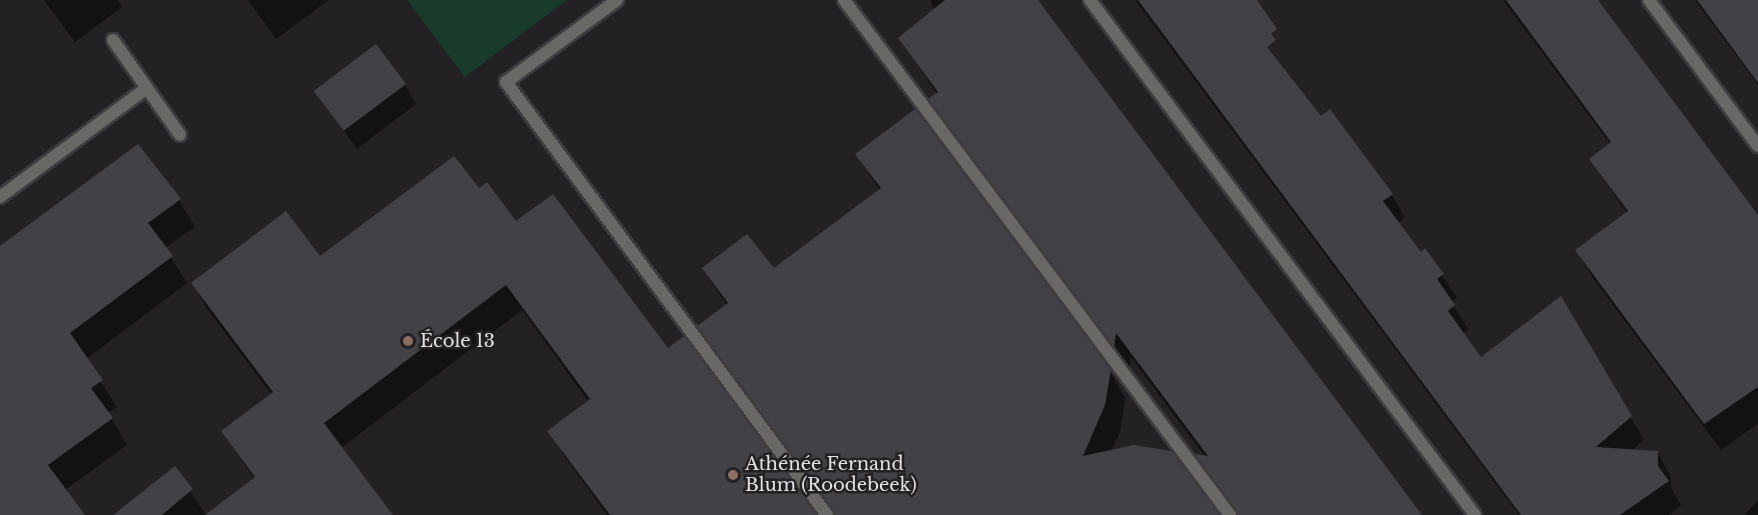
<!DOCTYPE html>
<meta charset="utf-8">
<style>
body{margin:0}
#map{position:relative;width:1758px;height:515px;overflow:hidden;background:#232124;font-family:"Libre Baskerville",serif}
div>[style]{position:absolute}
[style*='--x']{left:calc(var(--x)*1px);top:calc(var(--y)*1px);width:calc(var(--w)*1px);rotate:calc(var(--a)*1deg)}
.green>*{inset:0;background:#183b2b}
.shadow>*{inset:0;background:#0007}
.building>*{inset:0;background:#424145;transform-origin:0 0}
.roads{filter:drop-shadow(2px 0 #3e3c3f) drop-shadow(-2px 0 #3e3c3f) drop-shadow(0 2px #3e3c3f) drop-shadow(0 -2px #3e3c3f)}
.service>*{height:12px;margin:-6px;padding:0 6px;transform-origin:6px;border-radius:6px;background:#6a6767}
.minor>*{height:12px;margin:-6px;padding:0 6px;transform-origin:6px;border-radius:6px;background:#6a6767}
.dots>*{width:16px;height:16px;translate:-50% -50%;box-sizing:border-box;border:3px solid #232124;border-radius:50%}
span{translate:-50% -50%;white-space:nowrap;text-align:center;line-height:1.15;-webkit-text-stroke:5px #232124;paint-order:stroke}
.poi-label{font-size:18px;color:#e3e1e3}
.left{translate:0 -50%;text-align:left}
</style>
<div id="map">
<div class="green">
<i style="clip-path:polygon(407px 0,567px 0,465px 77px)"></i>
</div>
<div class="shadow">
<i style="clip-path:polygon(44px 0,118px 0,122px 7px,75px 42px)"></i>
<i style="clip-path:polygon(248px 0,329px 0,276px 39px)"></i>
<i style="clip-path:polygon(930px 0,1036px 0,1420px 515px,1237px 515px,1198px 456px,1206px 458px,1131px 357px,1129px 371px,945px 125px,930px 99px,937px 94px,900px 39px,935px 10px)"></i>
<i style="clip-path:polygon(1135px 0,1236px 0,1236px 11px,1320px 118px,1392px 195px,1405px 218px,1398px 223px,1421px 254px,1425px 251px,1457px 298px,1451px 302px,1468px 329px,1462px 334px,1480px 359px,1560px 298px,1644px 440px,1632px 451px,1658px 453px,1671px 477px,1671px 487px,1681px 506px,1668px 515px,1519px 515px)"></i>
<i style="clip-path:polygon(1503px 0,1597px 0,1758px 217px,1758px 424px,1721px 450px,1593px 278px,1577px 251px,1627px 214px,1591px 159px,1611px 145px)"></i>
<i style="clip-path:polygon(1695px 0,1758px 0,1758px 85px)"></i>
<i style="clip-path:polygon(405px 85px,416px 104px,357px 149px,316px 91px)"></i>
<i style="clip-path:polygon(138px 146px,179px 200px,195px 227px,165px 248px,187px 283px,86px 359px,117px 407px,108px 413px,127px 445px,65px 490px,83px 515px,0 515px,0 249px)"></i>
<i style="clip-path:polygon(857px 154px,1110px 371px,1125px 398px,1120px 432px,1111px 451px,1218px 515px,835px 515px,714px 353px,699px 327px,727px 306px,704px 269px,774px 270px,880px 191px)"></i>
<i style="clip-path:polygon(478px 190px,667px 350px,815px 515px,607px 515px,565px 457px,549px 431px,589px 402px,522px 310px,341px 448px,391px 515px,210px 515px,255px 480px,223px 432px,272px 395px,208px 310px,193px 284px,319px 258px)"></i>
<i style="clip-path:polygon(175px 469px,206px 515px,112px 515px)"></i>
<i style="clip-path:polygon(1758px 500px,1758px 515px,1745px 515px)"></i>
</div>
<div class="building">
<i style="clip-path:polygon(945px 0,1038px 0,1422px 515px,1238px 515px,1195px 454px,1208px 456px,1116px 333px,1114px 347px,928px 99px,938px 92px,898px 38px)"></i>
<i style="clip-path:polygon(1138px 0,1257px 0,1277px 29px,1271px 34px,1276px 40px,1267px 47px,1321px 116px,1330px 109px,1393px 194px,1383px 201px,1421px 252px,1425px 248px,1444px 274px,1437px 279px,1455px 305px,1448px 311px,1481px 357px,1561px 296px,1632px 416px,1596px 447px,1658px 451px,1658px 466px,1669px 481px,1620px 515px,1521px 515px)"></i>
<i style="clip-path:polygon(1506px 0,1598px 0,1758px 215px,1758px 387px,1704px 424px,1575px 250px,1628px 211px,1589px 159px,1611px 142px)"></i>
<i style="clip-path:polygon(1697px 0,1758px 0,1758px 83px,1714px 23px)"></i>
<i style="left:376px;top:44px;width:50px;height:78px;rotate:53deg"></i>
<i style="clip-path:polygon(915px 109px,1111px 370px,1105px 405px,1083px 456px,1134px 445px,1171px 451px,1220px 515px,835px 515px,697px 326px,728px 303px,702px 268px,747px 234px,774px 268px,881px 188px,855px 154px)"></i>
<i style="clip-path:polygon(138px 144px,181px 199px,148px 223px,173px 256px,70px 333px,103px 380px,91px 388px,113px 418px,48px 465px,85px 515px,0 515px,0 246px)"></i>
<i style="clip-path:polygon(454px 156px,479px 188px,487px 182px,516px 221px,553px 194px,668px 348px,684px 336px,817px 515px,610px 515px,547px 431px,590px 399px,506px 285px,324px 423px,393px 515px,205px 515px,255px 477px,221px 431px,273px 392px,191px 283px,286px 211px,320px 256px)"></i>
<i style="clip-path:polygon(175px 466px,193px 489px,162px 515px,113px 515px)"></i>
</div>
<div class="roads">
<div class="service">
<i style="--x:617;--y:0;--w:138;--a:143.5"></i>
<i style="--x:506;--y:82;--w:539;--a:53.45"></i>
<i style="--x:844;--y:0;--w:644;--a:53.15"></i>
</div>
<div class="minor">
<i style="--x:1090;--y:0;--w:643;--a:53.22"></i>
<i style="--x:1649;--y:0;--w:182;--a:53.3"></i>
<i style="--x:113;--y:40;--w:116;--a:54.8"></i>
<i style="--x:0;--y:197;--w:183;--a:-36.6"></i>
</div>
</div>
<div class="dots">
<i style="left:408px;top:341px;background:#8d6e63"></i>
<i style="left:733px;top:475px;background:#8d6e63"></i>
</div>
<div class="poi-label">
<span class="left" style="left:420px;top:341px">École 13</span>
<span class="left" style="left:745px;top:475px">Athénée Fernand<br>Blum (Roodebeek)</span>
</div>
</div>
